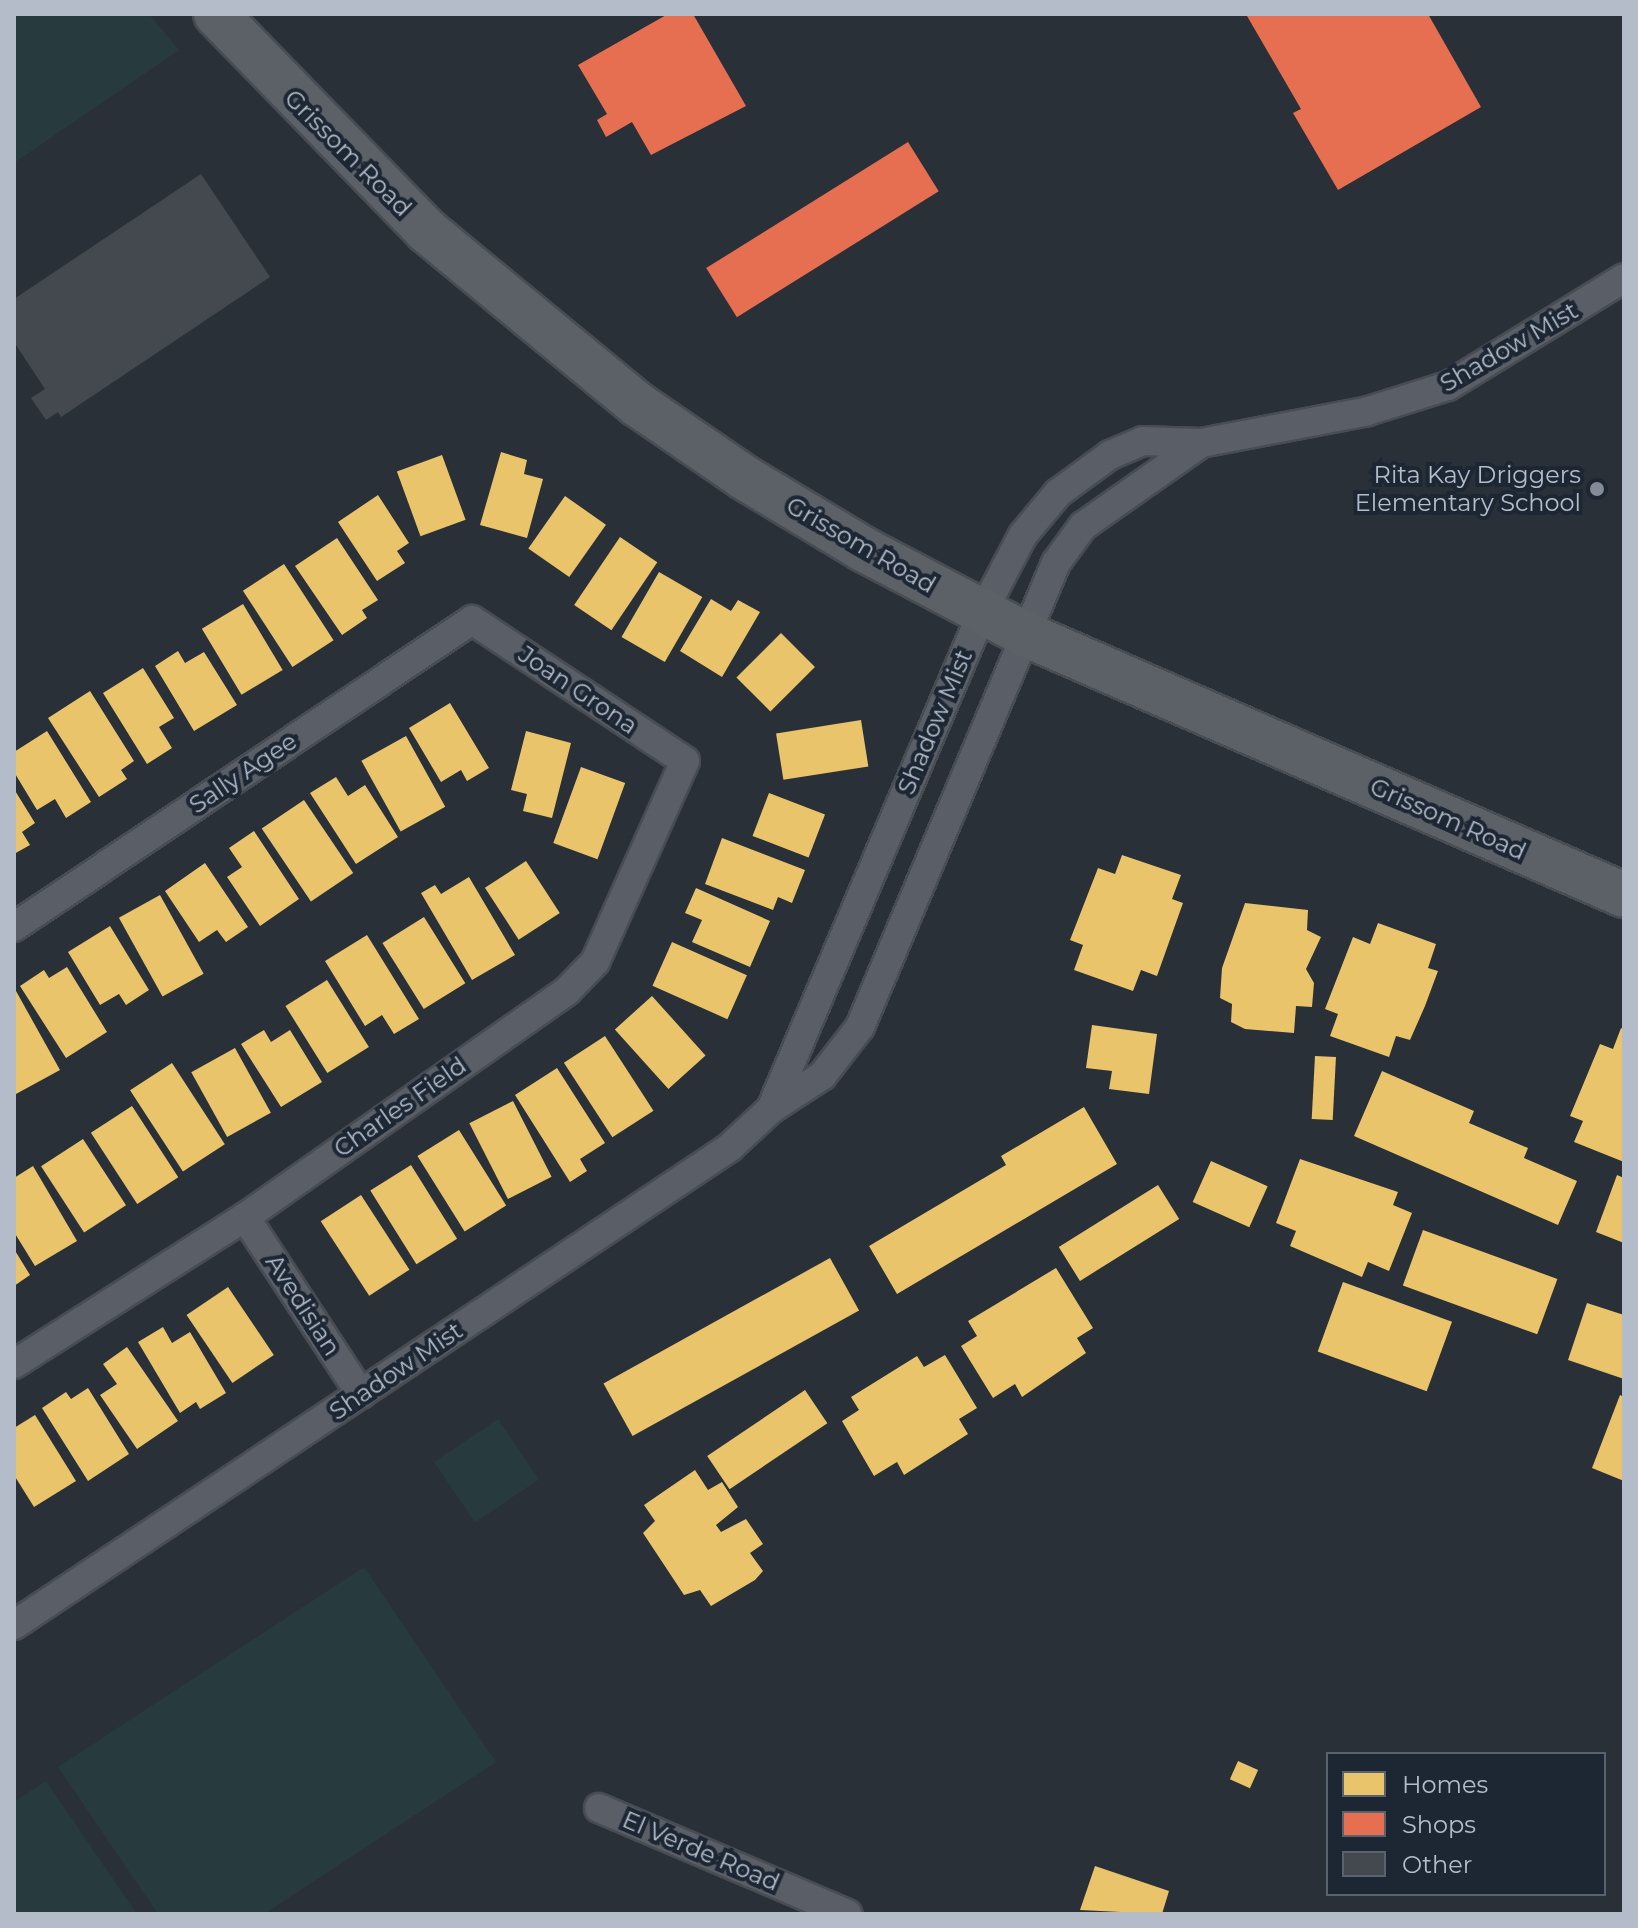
<!DOCTYPE html>
<style>
body{margin:0}
#map{position:relative;width:1638px;height:1928px;overflow:hidden;background:#2a3038;font-family:Montserrat,sans-serif}
div>[style]{position:absolute}
[style*='--x']{left:calc(var(--x)*1px);top:calc(var(--y)*1px);width:calc(var(--w)*1px);rotate:calc(var(--a)*1deg)}
.green>*{inset:0;background:#273a3e;transform-origin:0 0}
.homes>*{inset:0;background:#e9c46a;transform-origin:0 0}
.shops>*{inset:0;background:#e76f51;transform-origin:0 0}
.building>*{inset:0;background:#444950}
.roads{filter:drop-shadow(2px 0 #484c53) drop-shadow(-2px 0 #484c53) drop-shadow(0 2px #484c53) drop-shadow(0 -2px #484c53)}
.street>*{height:28px;margin:-14px;padding:0 14px;transform-origin:14px;border-radius:14px;background:#5a5e66}
.primary>*{height:44px;margin:-22px;padding:0 22px;transform-origin:22px;border-radius:22px;background:#5c6168}
.dots>*{width:22px;height:22px;translate:-50% -50%;box-sizing:border-box;border:4px solid #1d2633;border-radius:50%}
span{translate:-50% -50%;white-space:nowrap;text-align:center;line-height:1.15;-webkit-text-stroke:8px #1d2633;paint-order:stroke}
.street-label{font-size:24px;color:#b4bcc9}
.poi-label{font-size:24px;color:#b4bcc9}
.right{translate:-100% -50%;text-align:right}
.frame{position:absolute;inset:0;border:16px solid #b4bcc9;pointer-events:none}
.legend{position:absolute;left:1326px;top:1752px;width:280px;height:144px;box-sizing:border-box;background:#1d2633;border:2px solid #59626f;margin:0;padding:10px 14px;list-style:none;font-size:24px;color:#b4bcc9}
.legend li{display:flex;align-items:center;gap:16px;height:40px}
.legend b{width:40px;border:2px solid #59626f}
</style>
<div id="map">
<div class="green">
<i style="clip-path:polygon(14px 14px,149px 14px,179px 50px,14px 163px)"></i>
<i style="left:498px;top:1419px;width:73px;height:77px;rotate:56deg"></i>
<i style="clip-path:polygon(364px 1567px,496px 1762px,264px 1914px,158px 1914px,58px 1767px)"></i>
<i style="clip-path:polygon(46px 1781px,137px 1914px,14px 1914px,14px 1802px)"></i>
</div>
<div class="homes">
<i style="clip-path:polygon(501px 452px,527px 460px,524px 474px,543px 479px,527px 538px,480px 525px)"></i>
<i style="left:442px;top:455px;width:69px;height:48px;rotate:70deg"></i>
<i style="clip-path:polygon(378px 495px,409px 543px,397px 551px,405px 563px,377px 581px,338px 522px)"></i>
<i style="left:565px;top:496px;width:50px;height:64px;rotate:35deg"></i>
<i style="left:620px;top:537px;width:45px;height:82px;rotate:34deg"></i>
<i style="clip-path:polygon(337px 538px,378px 600px,362px 610px,367px 618px,342px 635px,295px 566px)"></i>
<i style="left:284px;top:564px;width:91px;height:49px;rotate:57deg"></i>
<i style="left:659px;top:572px;width:50px;height:75px;rotate:30deg"></i>
<i style="clip-path:polygon(711px 599px,731px 611px,738px 600px,760px 612px,722px 677px,680px 651px)"></i>
<i style="left:243px;top:604px;width:77px;height:48px;rotate:59deg"></i>
<i style="left:781px;top:633px;width:48px;height:63px;rotate:45deg"></i>
<i style="clip-path:polygon(178px 651px,185px 663px,204px 652px,237px 705px,194px 731px,155px 666px)"></i>
<i style="clip-path:polygon(143px 668px,174px 718px,159px 727px,172px 748px,147px 764px,103px 693px)"></i>
<i style="clip-path:polygon(90px 691px,134px 761px,121px 770px,127px 779px,99px 797px,48px 718px)"></i>
<i style="clip-path:polygon(450px 703px,489px 768px,467px 781px,461px 770px,441px 782px,409px 728px)"></i>
<i style="left:861px;top:720px;width:47px;height:86px;rotate:81deg"></i>
<i style="clip-path:polygon(47px 731px,91px 802px,66px 818px,55px 799px,37px 810px,14px 772px,14px 752px)"></i>
<i style="clip-path:polygon(526px 731px,571px 743px,552px 818px,523px 811px,527px 794px,511px 790px)"></i>
<i style="left:406px;top:736px;width:81px;height:51px;rotate:61deg"></i>
<i style="left:581px;top:767px;width:47px;height:81px;rotate:20deg"></i>
<i style="clip-path:polygon(336px 777px,348px 796px,365px 785px,398px 837px,356px 864px,310px 793px)"></i>
<i style="clip-path:polygon(14px 789px,35px 823px,22px 832px,30px 845px,14px 854px)"></i>
<i style="left:769px;top:793px;width:60px;height:46px;rotate:21deg"></i>
<i style="left:304px;top:800px;width:88px;height:51px;rotate:56deg"></i>
<i style="clip-path:polygon(254px 831px,299px 899px,260px 926px,227px 877px,242px 867px,229px 848px)"></i>
<i style="clip-path:polygon(722px 838px,805px 870px,792px 903px,778px 897px,773px 910px,705px 884px)"></i>
<i style="clip-path:polygon(1122px 855px,1181px 875px,1172px 899px,1183px 903px,1157px 976px,1141px 970px,1133px 991px,1074px 970px,1083px 945px,1070px 940px,1098px 868px,1115px 874px)"></i>
<i style="left:526px;top:861px;width:62px;height:49px;rotate:57deg"></i>
<i style="clip-path:polygon(205px 863px,248px 927px,226px 942px,217px 930px,199px 942px,165px 891px)"></i>
<i style="clip-path:polygon(469px 877px,515px 955px,472px 980px,421px 893px,435px 885px,441px 894px)"></i>
<i style="clip-path:polygon(696px 888px,770px 921px,750px 967px,692px 942px,702px 920px,685px 913px)"></i>
<i style="left:160px;top:895px;width:90px;height:47px;rotate:61deg"></i>
<i style="clip-path:polygon(1245px 903px,1308px 910px,1307px 930px,1321px 937px,1306px 969px,1314px 983px,1312px 1007px,1296px 1006px,1294px 1033px,1245px 1029px,1231px 1022px,1232px 1004px,1220px 998px,1222px 968px)"></i>
<i style="left:424px;top:917px;width:78px;height:49px;rotate:58deg"></i>
<i style="clip-path:polygon(1378px 923px,1436px 944px,1428px 968px,1438px 971px,1425px 1006px,1410px 1040px,1396px 1036px,1389px 1057px,1330px 1036px,1338px 1014px,1325px 1009px,1353px 937px,1370px 944px)"></i>
<i style="clip-path:polygon(110px 926px,149px 990px,126px 1005px,119px 994px,100px 1005px,68px 952px)"></i>
<i style="clip-path:polygon(367px 935px,419px 1019px,394px 1034px,382px 1015px,365px 1026px,325px 961px)"></i>
<i style="left:672px;top:942px;width:82px;height:48px;rotate:24deg"></i>
<i style="clip-path:polygon(67px 967px,107px 1032px,66px 1058px,20px 986px,44px 970px,49px 978px)"></i>
<i style="left:327px;top:980px;width:79px;height:49px;rotate:58deg"></i>
<i style="clip-path:polygon(16px 991px,60px 1070px,16px 1094px,14px 992px)"></i>
<i style="left:652px;top:996px;width:80px;height:50px;rotate:48deg"></i>
<i style="clip-path:polygon(1092px 1025px,1157px 1034px,1149px 1094px,1109px 1089px,1112px 1071px,1086px 1068px)"></i>
<i style="clip-path:polygon(1621px 1028px,1624px 1030px,1624px 1162px,1574px 1142px,1583px 1121px,1570px 1116px,1600px 1044px,1613px 1049px)"></i>
<i style="clip-path:polygon(264px 1030px,271px 1042px,290px 1030px,322px 1082px,281px 1107px,241px 1044px)"></i>
<i style="left:605px;top:1036px;width:89px;height:49px;rotate:57deg"></i>
<i style="left:235px;top:1048px;width:74px;height:50px;rotate:61deg"></i>
<i style="left:1315px;top:1056px;width:21px;height:63px;rotate:3deg"></i>
<i style="left:172px;top:1063px;width:97px;height:50px;rotate:57deg"></i>
<i style="clip-path:polygon(557px 1068px,605px 1143px,580px 1159px,587px 1171px,570px 1182px,515px 1095px)"></i>
<i style="clip-path:polygon(1382px 1071px,1474px 1111px,1469px 1123px,1528px 1148px,1524px 1158px,1577px 1181px,1558px 1225px,1354px 1136px)"></i>
<i style="left:513px;top:1101px;width:85px;height:49px;rotate:63deg"></i>
<i style="left:132px;top:1106px;width:85px;height:49px;rotate:57deg"></i>
<i style="clip-path:polygon(1084px 1107px,1117px 1164px,897px 1294px,869px 1246px,1006px 1165px,1001px 1156px)"></i>
<i style="left:459px;top:1130px;width:89px;height:49px;rotate:58deg"></i>
<i style="left:83px;top:1139px;width:79px;height:50px;rotate:57deg"></i>
<i style="clip-path:polygon(1300px 1159px,1398px 1192px,1393px 1205px,1412px 1213px,1389px 1271px,1368px 1262px,1362px 1277px,1290px 1246px,1296px 1231px,1276px 1223px)"></i>
<i style="left:1211px;top:1161px;width:62px;height:45px;rotate:24deg"></i>
<i style="left:411px;top:1165px;width:87px;height:48px;rotate:58deg"></i>
<i style="clip-path:polygon(33px 1166px,77px 1241px,35px 1266px,14px 1232px,14px 1178px)"></i>
<i style="clip-path:polygon(1617px 1175px,1624px 1178px,1624px 1243px,1596px 1232px)"></i>
<i style="left:1158px;top:1185px;width:40px;height:117px;rotate:58deg"></i>
<i style="left:361px;top:1195px;width:89px;height:48px;rotate:57deg"></i>
<i style="left:1423px;top:1230px;width:143px;height:59px;rotate:20deg"></i>
<i style="clip-path:polygon(14px 1249px,30px 1275px,14px 1286px)"></i>
<i style="left:830px;top:1258px;width:60px;height:259px;rotate:61deg"></i>
<i style="clip-path:polygon(1056px 1268px,1093px 1328px,1077px 1338px,1086px 1353px,1022px 1397px,1015px 1384px,993px 1398px,961px 1346px,977px 1336px,968px 1321px)"></i>
<i style="left:1343px;top:1282px;width:116px;height:74px;rotate:20deg"></i>
<i style="left:228px;top:1287px;width:82px;height:50px;rotate:56deg"></i>
<i style="clip-path:polygon(1587px 1303px,1624px 1315px,1624px 1379px,1568px 1360px)"></i>
<i style="clip-path:polygon(163px 1327px,172px 1343px,190px 1332px,226px 1393px,200px 1409px,196px 1402px,180px 1413px,138px 1342px)"></i>
<i style="clip-path:polygon(127px 1347px,178px 1421px,137px 1449px,100px 1395px,117px 1384px,103px 1364px)"></i>
<i style="clip-path:polygon(945px 1355px,977px 1408px,959px 1419px,968px 1434px,904px 1475px,897px 1462px,874px 1476px,842px 1421px,859px 1410px,851px 1397px,917px 1356px,924px 1367px)"></i>
<i style="clip-path:polygon(88px 1388px,129px 1454px,88px 1481px,42px 1408px,66px 1392px,71px 1399px)"></i>
<i style="left:805px;top:1390px;width:40px;height:118px;rotate:56deg"></i>
<i style="clip-path:polygon(1620px 1395px,1624px 1397px,1624px 1481px,1592px 1468px)"></i>
<i style="clip-path:polygon(35px 1415px,76px 1481px,34px 1507px,14px 1475px,14px 1428px)"></i>
<i style="clip-path:polygon(695px 1470px,708px 1490px,722px 1482px,738px 1507px,716px 1525px,721px 1532px,746px 1519px,763px 1544px,750px 1553px,763px 1571px,755px 1580px,711px 1606px,700px 1590px,684px 1595px,643px 1533px,655px 1521px,644px 1505px)"></i>
<i style="left:1238px;top:1761px;width:22px;height:20px;rotate:24deg"></i>
<i style="clip-path:polygon(1095px 1866px,1169px 1891px,1162px 1914px,1080px 1910px)"></i>
</div>
<div class="shops">
<i style="clip-path:polygon(668px 14px,693px 14px,746px 106px,651px 155px,632px 122px,606px 137px,597px 120px,607px 114px,578px 65px)"></i>
<i style="clip-path:polygon(1251px 14px,1428px 14px,1481px 107px,1338px 190px,1293px 113px,1301px 109px,1247px 16px)"></i>
<i style="left:908px;top:142px;width:58px;height:238px;rotate:58deg"></i>
</div>
<div class="building">
<i style="clip-path:polygon(201px 174px,270px 277px,61px 417px,58px 412px,46px 420px,31px 398px,45px 389px,14px 342px,14px 299px)"></i>
</div>
<div class="roads">
<div class="street">
<i style="--x:14;--y:927;--w:551;--a:-33.83"></i>
<i style="--x:472;--y:620;--w:255;--a:33.5"></i>
<i style="--x:685;--y:761;--w:220;--a:114.1"></i>
<i style="--x:595;--y:962;--w:40;--a:134"></i>
<i style="--x:567;--y:991;--w:393;--a:144.9"></i>
<i style="--x:245;--y:1217;--w:274;--a:147.5"></i>
<i style="--x:771;--y:1109;--w:539;--a:-66.95"></i>
<i style="--x:982;--y:613;--w:88;--a:-62.3"></i>
<i style="--x:1023;--y:535;--w:55;--a:-50.2"></i>
<i style="--x:1058;--y:493;--w:64;--a:-36.2"></i>
<i style="--x:1110;--y:455;--w:36;--a:-23"></i>
<i style="--x:1143;--y:441;--w:58;--a:2"></i>
<i style="--x:1201;--y:443;--w:170;--a:-10.8"></i>
<i style="--x:1368;--y:411;--w:84;--a:-17.4"></i>
<i style="--x:1448;--y:386;--w:206;--a:-31.5"></i>
<i style="--x:245;--y:1217;--w:212;--a:56.8"></i>
<i style="--x:14;--y:1625;--w:860;--a:-33.71"></i>
<i style="--x:729;--y:1148;--w:57;--a:-42.9"></i>
<i style="--x:771;--y:1109;--w:61;--a:-32.9"></i>
<i style="--x:822;--y:1076;--w:62;--a:-52.2"></i>
<i style="--x:860;--y:1027;--w:504;--a:-67.1"></i>
<i style="--x:1056;--y:563;--w:46;--a:-53.9"></i>
<i style="--x:1083;--y:526;--w:144;--a:-35.1"></i>
<i style="--x:599;--y:1808;--w:270;--a:23.1"></i>
</div>
<div class="primary">
<i style="--x:216;--y:14;--w:303;--a:45.8"></i>
<i style="--x:427;--y:231;--w:272;--a:39.5"></i>
<i style="--x:637;--y:404;--w:131;--a:34.4"></i>
<i style="--x:745;--y:478;--w:138;--a:31"></i>
<i style="--x:863;--y:549;--w:185;--a:27.7"></i>
<i style="--x:1027;--y:635;--w:651;--a:23.53"></i>
</div>
</div>
<div class="dots">
<i style="left:1597px;top:489px;background:#848b96"></i>
</div>
<div class="street-label">
<span style="left:348px;top:153px;rotate:45deg">Grissom Road</span>
<span style="left:1509px;top:347px;rotate:-30deg">Shadow Mist</span>
<span style="left:861px;top:545px;rotate:30deg">Grissom Road</span>
<span style="left:578px;top:690px;rotate:34deg">Joan Grona</span>
<span style="left:935px;top:722px;rotate:-67deg">Shadow Mist</span>
<span style="left:243px;top:773px;rotate:-34deg">Sally Agee</span>
<span style="left:1448px;top:819px;rotate:24deg">Grissom Road</span>
<span style="left:400px;top:1107px;rotate:-35deg">Charles Field</span>
<span style="left:303px;top:1305px;rotate:57deg">Avedisian</span>
<span style="left:396px;top:1371px;rotate:-34deg">Shadow Mist</span>
<span style="left:701px;top:1851px;rotate:23deg">El Verde Road</span>
</div>
<div class="poi-label">
<span class="right" style="left:1581px;top:489px">Rita Kay Driggers<br>Elementary School</span>
</div>
<div class="frame"></div>
<ul class="legend">
<li><b style="height:22px;background:#e9c46a"></b>Homes</li>
<li><b style="height:22px;background:#e76f51"></b>Shops</li>
<li><b style="height:22px;background:#444950"></b>Other</li>
</ul>
</div>
